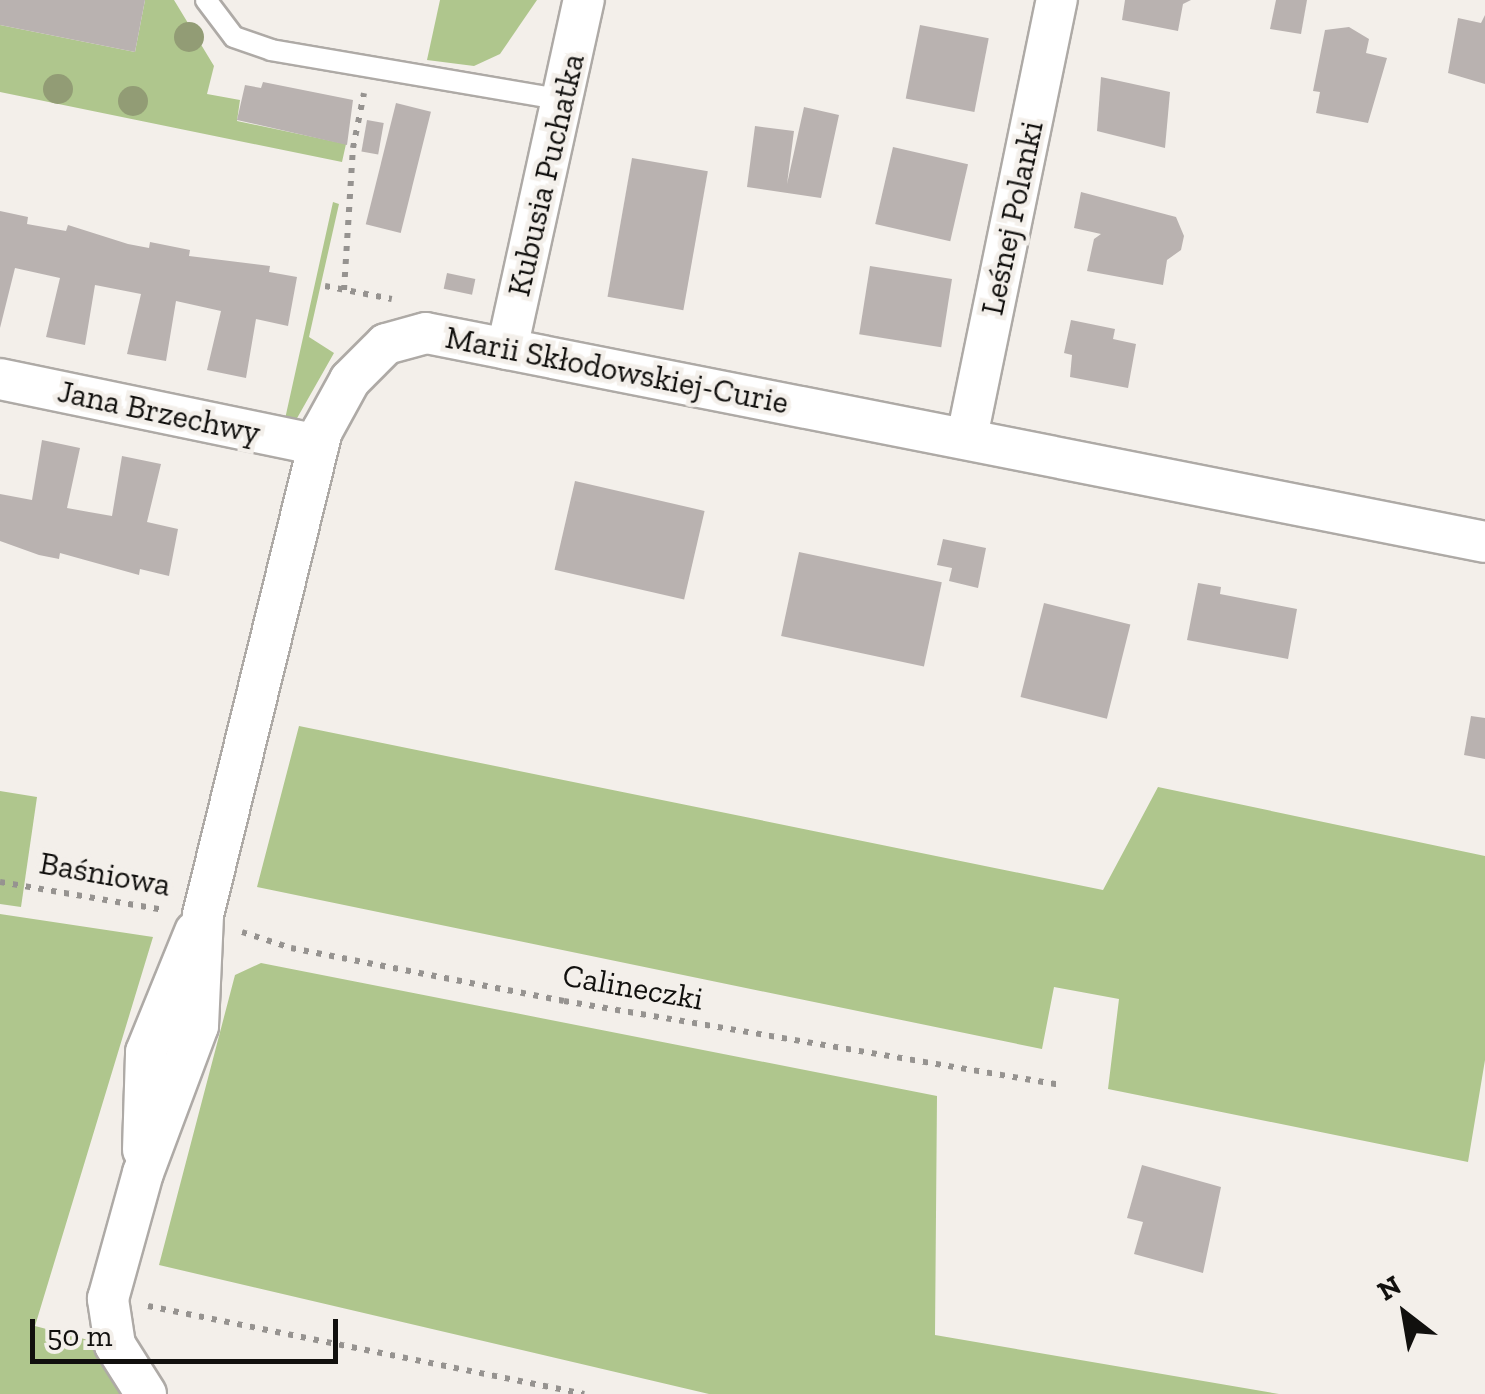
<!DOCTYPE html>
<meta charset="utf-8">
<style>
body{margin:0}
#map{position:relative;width:1485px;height:1394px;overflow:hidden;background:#f3efea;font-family:"Zilla Slab",serif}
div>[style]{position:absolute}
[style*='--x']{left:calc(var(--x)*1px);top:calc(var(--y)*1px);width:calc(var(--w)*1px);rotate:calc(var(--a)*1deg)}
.green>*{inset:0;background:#afc68d}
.building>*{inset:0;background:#b9b2b0;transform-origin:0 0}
.path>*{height:6px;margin-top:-3px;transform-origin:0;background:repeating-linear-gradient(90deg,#969390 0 5px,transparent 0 13px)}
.roads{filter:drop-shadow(2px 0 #aeaaa6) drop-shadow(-2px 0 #aeaaa6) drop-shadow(0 2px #aeaaa6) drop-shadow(0 -2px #aeaaa6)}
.lane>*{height:20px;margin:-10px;padding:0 10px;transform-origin:10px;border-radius:10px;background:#fff}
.street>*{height:40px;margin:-20px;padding:0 20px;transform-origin:20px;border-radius:20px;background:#fff}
.trees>*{width:30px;height:30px;margin:-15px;border-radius:50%;background:#929c75}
span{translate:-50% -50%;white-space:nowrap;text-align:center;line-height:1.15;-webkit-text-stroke:9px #f3efea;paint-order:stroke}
.street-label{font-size:32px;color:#11100e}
.north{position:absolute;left:1355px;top:1264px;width:100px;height:100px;-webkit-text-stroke:8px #f3efea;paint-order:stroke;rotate:329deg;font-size:28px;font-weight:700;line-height:40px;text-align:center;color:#11100e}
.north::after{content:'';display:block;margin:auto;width:35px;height:45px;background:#11100e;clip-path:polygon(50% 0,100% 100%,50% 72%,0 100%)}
.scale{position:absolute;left:30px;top:1319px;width:308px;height:45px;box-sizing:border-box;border:5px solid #11100e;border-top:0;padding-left:12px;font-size:30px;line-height:35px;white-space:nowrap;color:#11100e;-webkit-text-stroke:8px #f3efea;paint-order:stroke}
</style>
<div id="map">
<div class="green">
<i style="clip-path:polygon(145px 0,174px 0,214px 66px,207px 94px,240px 100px,237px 121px,346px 144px,342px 162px,0 92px,0 25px,135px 52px)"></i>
<i style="clip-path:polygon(440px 0,537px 0,500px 54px,474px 66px,427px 60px)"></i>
<i style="clip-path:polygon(333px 202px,339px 204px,309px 337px,334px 353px,296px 420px,285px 419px)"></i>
<i style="clip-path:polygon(299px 726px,1103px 890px,1158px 787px,1485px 856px,1485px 1060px,1468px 1162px,1108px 1089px,1119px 999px,1054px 987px,1042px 1049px,257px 887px)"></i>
<i style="clip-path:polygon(0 791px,37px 797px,21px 907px,0 904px)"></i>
<i style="clip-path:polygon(0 914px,153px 937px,35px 1326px,92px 1341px,125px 1394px,0 1394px)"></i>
<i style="clip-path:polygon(261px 963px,937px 1096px,935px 1335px,1279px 1394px,709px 1394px,159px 1265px,235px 975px)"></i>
</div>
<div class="building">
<i style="clip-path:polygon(0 0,145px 0,135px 52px,0 25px)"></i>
<i style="clip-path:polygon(1125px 0,1191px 0,1183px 4px,1178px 31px,1122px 20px)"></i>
<i style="clip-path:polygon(1276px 0,1307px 0,1301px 34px,1270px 29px)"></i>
<i style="clip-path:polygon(1485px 15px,1485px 84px,1448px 73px,1458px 18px,1481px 23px)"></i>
<i style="left:920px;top:25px;width:70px;height:75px;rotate:11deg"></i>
<i style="clip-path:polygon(1349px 27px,1369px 39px,1366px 53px,1387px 58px,1368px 123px,1316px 113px,1320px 92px,1313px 91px,1325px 30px)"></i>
<i style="clip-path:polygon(1101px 77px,1170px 92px,1165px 148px,1097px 131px)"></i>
<i style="clip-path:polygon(263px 82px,353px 100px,347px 145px,237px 120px,245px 85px,261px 88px)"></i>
<i style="left:396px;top:103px;width:36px;height:125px;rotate:14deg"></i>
<i style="clip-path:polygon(804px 107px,839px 115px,821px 198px,747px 187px,755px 126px,794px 131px,787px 184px)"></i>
<i style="left:367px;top:120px;width:17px;height:32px;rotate:10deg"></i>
<i style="left:893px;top:147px;width:77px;height:79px;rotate:13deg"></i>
<i style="left:632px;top:158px;width:77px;height:141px;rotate:10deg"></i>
<i style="clip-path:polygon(1081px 192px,1176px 217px,1184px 236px,1181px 250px,1167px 260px,1163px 285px,1087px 271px,1094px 239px,1101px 234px,1074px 228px)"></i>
<i style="clip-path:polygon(0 211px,28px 217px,27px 224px,66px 231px,68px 225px,128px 244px,149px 248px,150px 242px,190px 250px,189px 256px,270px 266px,269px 272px,297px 277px,288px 326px,256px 319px,246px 378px,207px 370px,221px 311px,176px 301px,166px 361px,127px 354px,141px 294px,95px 285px,85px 345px,46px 337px,60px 278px,15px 268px,0 328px)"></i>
<i style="left:870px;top:266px;width:83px;height:69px;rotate:9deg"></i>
<i style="left:447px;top:273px;width:29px;height:16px;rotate:12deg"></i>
<i style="clip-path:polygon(1071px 320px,1115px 329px,1113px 339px,1136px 344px,1128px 388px,1070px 377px,1072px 355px,1064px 353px)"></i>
<i style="clip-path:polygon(42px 440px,80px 448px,67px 508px,89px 512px,112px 516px,122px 456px,161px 464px,147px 522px,178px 529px,169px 576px,140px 569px,139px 575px,60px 553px,59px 559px,39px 555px,0 541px,0 494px,32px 500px)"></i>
<i style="left:575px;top:481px;width:133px;height:91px;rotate:13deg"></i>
<i style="clip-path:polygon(943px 539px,986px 548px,978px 588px,949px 581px,952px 568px,937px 565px)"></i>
<i style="left:799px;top:552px;width:146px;height:86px;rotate:12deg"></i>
<i style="clip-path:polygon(1198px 583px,1221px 587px,1220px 594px,1297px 609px,1288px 659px,1187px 640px)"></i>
<i style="left:1044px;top:603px;width:89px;height:97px;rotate:14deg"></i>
<i style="clip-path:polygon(1471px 716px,1485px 718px,1485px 759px,1464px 755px)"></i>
<i style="clip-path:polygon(1142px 1165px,1221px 1187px,1203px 1273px,1134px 1254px,1143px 1222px,1127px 1218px)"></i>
</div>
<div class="path">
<i style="--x:325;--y:286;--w:68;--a:11"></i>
<i style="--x:344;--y:290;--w:142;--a:-86.4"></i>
<i style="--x:353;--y:148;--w:56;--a:-78.7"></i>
<i style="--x:0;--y:882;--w:165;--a:9.7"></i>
<i style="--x:242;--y:932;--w:52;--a:18.1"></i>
<i style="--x:291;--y:948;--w:278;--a:11"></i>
<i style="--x:564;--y:1001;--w:504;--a:9.59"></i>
<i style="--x:148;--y:1306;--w:445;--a:11.4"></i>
</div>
<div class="roads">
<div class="lane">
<i style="--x:206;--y:0;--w:46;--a:52.9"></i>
<i style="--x:234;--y:37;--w:39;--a:19"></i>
<i style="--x:271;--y:50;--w:297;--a:9.7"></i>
</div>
<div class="street">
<i style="--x:507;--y:349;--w:357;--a:-77.6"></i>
<i style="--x:0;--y:379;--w:325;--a:11.7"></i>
<i style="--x:967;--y:437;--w:446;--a:-78.4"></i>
<i style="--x:143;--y:1150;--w:98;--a:-88.2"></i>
<i style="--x:146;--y:1052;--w:130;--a:-67.8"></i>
<i style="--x:146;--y:1394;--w:58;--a:-122.3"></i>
<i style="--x:115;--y:1345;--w:47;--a:-98.7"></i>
<i style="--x:108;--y:1299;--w:131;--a:-74.5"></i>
<i style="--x:143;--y:1173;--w:157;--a:-69.5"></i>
<i style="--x:198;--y:1026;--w:111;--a:-87.4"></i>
<i style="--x:203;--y:915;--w:498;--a:-76.2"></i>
<i style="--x:322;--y:431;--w:58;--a:-61.2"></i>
<i style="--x:350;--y:380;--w:51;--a:-45"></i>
<i style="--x:386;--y:344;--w:41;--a:-15.4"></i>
<i style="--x:426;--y:333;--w:1079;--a:11.16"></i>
</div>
</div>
<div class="trees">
<i style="left:189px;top:37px"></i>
<i style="left:58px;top:89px"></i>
<i style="left:133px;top:101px"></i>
</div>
<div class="street-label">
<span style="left:546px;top:175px;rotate:-77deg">Kubusia Puchatka</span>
<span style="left:1012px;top:218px;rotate:-78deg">Leśnej Polanki</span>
<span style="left:617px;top:370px;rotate:11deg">Marii Skłodowskiej-Curie</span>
<span style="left:159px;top:412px;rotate:12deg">Jana Brzechwy</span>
<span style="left:105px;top:874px;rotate:10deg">Baśniowa</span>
<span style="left:633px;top:987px;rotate:10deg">Calineczki</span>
</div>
<div class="north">N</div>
<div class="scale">50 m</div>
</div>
